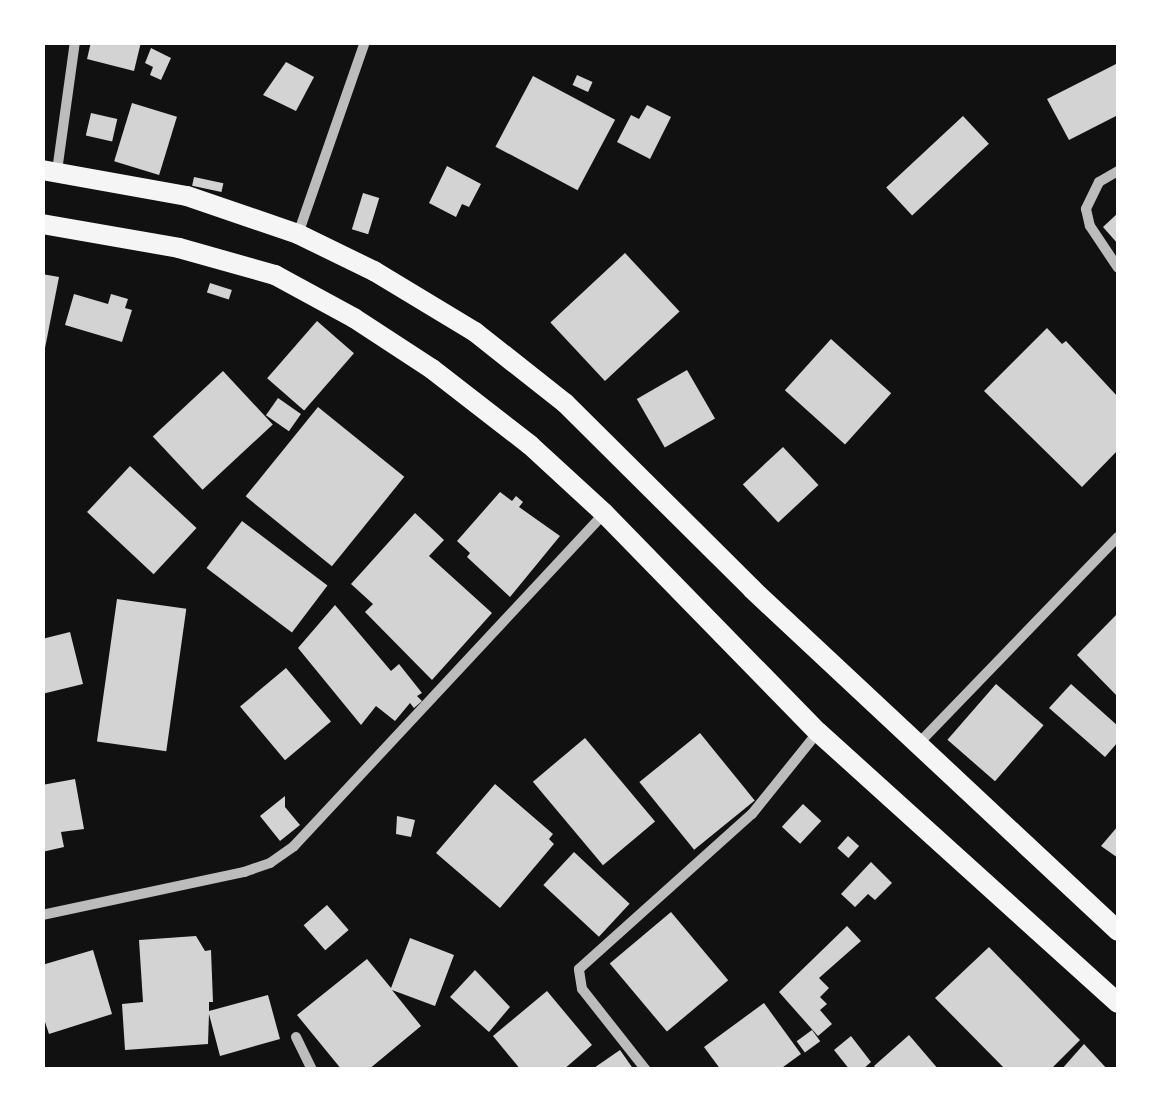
<!DOCTYPE html>
<style>
body{margin:0}
#map{position:relative;width:1161px;height:1112px;overflow:hidden;background:#111;font-family:"Open Sans",sans-serif}
div>[style]{position:absolute}
[style*='--x']{left:calc(var(--x)*1px);top:calc(var(--y)*1px);width:calc(var(--w)*1px);rotate:calc(var(--a)*1deg)}
.building>*{inset:0;background:#d3d3d3;transform-origin:0 0}
.minor>*{height:10px;margin:-5px;padding:0 5px;transform-origin:5px;border-radius:5px;background:#bcbcbc}
.secondary>*{height:20px;margin:-10px;padding:0 10px;transform-origin:10px;border-radius:10px;background:#f5f5f5}
span{translate:-50% -50%;white-space:nowrap;text-align:center;line-height:1.15;-webkit-text-stroke:9px #fff;paint-order:stroke}
.frame{position:absolute;inset:0;border:45px solid #fff;pointer-events:none}
</style>
<div id="map">
<div class="building">
<i style="clip-path:polygon(91px 42px,141px 42px,134px 71px,87px 59px)"></i>
<i style="clip-path:polygon(151px 48px,171px 58px,161px 80px,150px 75px,153px 67px,145px 63px)"></i>
<i style="clip-path:polygon(286px 62px,314px 77px,296px 111px,263px 95px)"></i>
<i style="clip-path:polygon(1118px 63px,1118px 115px,1069px 140px,1047px 99px)"></i>
<i style="left:577px;top:75px;width:17px;height:11px;rotate:24deg"></i>
<i style="left:533px;top:76px;width:93px;height:80px;rotate:28deg"></i>
<i style="left:132px;top:103px;width:47px;height:61px;rotate:17deg"></i>
<i style="clip-path:polygon(647px 105px,671px 117px,650px 159px,617px 142px,631px 115px,639px 119px)"></i>
<i style="left:91px;top:113px;width:27px;height:23px;rotate:13deg"></i>
<i style="left:963px;top:116px;width:38px;height:105px;rotate:47deg"></i>
<i style="clip-path:polygon(447px 166px,481px 184px,469px 207px,462px 204px,456px 217px,429px 203px)"></i>
<i style="left:194px;top:177px;width:30px;height:9px;rotate:12deg"></i>
<i style="left:363px;top:193px;width:17px;height:38px;rotate:17deg"></i>
<i style="clip-path:polygon(1118px 213px,1118px 244px,1103px 227px)"></i>
<i style="left:625px;top:253px;width:80px;height:102px;rotate:47deg"></i>
<i style="clip-path:polygon(42px 274px,59px 277px,44px 353px,42px 353px)"></i>
<i style="left:210px;top:283px;width:23px;height:10px;rotate:18deg"></i>
<i style="clip-path:polygon(74px 294px,108px 304px,111px 294px,128px 299px,125px 308px,132px 310px,122px 342px,65px 325px)"></i>
<i style="left:317px;top:321px;width:49px;height:76px;rotate:41deg"></i>
<i style="clip-path:polygon(1047px 328px,1062px 344px,1066px 341px,1118px 397px,1118px 450px,1082px 487px,984px 391px)"></i>
<i style="left:831px;top:339px;width:81px;height:69px;rotate:42deg"></i>
<i style="left:687px;top:370px;width:56px;height:58px;rotate:60deg"></i>
<i style="left:223px;top:371px;width:73px;height:96px;rotate:47deg"></i>
<i style="left:278px;top:398px;width:28px;height:21px;rotate:35deg"></i>
<i style="left:318px;top:407px;width:111px;height:115px;rotate:39deg"></i>
<i style="left:783px;top:447px;width:52px;height:55px;rotate:47deg"></i>
<i style="left:130px;top:466px;width:91px;height:63px;rotate:43deg"></i>
<i style="clip-path:polygon(500px 492px,512px 501px,516px 496px,523px 502px,519px 507px,560px 536px,510px 597px,467px 557px,470px 553px,457px 541px)"></i>
<i style="clip-path:polygon(415px 513px,444px 540px,429px 556px,492px 613px,432px 680px,365px 612px,373px 604px,351px 584px)"></i>
<i style="left:242px;top:521px;width:107px;height:59px;rotate:37deg"></i>
<i style="left:117px;top:599px;width:70px;height:144px;rotate:8deg"></i>
<i style="clip-path:polygon(335px 605px,391px 671px,399px 664px,422px 693px,417px 696px,422px 701px,414px 708px,410px 703px,395px 721px,376px 706px,361px 725px,298px 648px)"></i>
<i style="clip-path:polygon(1118px 613px,1118px 697px,1077px 655px)"></i>
<i style="clip-path:polygon(70px 632px,83px 684px,42px 694px,42px 639px)"></i>
<i style="left:286px;top:668px;width:70px;height:60px;rotate:50deg"></i>
<i style="left:996px;top:684px;width:63px;height:74px;rotate:41deg"></i>
<i style="clip-path:polygon(1071px 684px,1118px 726px,1118px 742px,1105px 757px,1049px 708px)"></i>
<i style="left:700px;top:733px;width:87px;height:78px;rotate:51deg"></i>
<i style="left:585px;top:738px;width:109px;height:68px;rotate:50deg"></i>
<i style="clip-path:polygon(75px 779px,84px 829px,61px 832px,64px 847px,42px 852px,42px 785px)"></i>
<i style="clip-path:polygon(495px 784px,553px 834px,549px 839px,554px 844px,500px 908px,436px 853px)"></i>
<i style="clip-path:polygon(285px 796px,285px 807px,300px 825px,280px 841px,260px 816px)"></i>
<i style="left:803px;top:804px;width:25px;height:31px;rotate:43deg"></i>
<i style="clip-path:polygon(397px 816px,415px 820px,411px 837px,396px 834px)"></i>
<i style="clip-path:polygon(1118px 826px,1118px 858px,1101px 846px)"></i>
<i style="left:848px;top:836px;width:15px;height:16px;rotate:42deg"></i>
<i style="left:574px;top:852px;width:76px;height:45px;rotate:43deg"></i>
<i style="clip-path:polygon(871px 862px,892px 883px,875px 900px,868px 894px,855px 907px,841px 894px)"></i>
<i style="left:327px;top:905px;width:33px;height:31px;rotate:49deg"></i>
<i style="left:671px;top:912px;width:89px;height:80px;rotate:50deg"></i>
<i style="clip-path:polygon(847px 926px,861px 941px,819px 978px,829px 988px,820px 997px,827px 1004px,820px 1010px,832px 1024px,818px 1036px,779px 992px)"></i>
<i style="clip-path:polygon(196px 936px,205px 951px,211px 950px,213px 1002px,209px 1002px,209px 1011px,268px 995px,280px 1039px,220px 1056px,209px 1014px,208px 1044px,125px 1050px,122px 1004px,143px 1002px,139px 940px)"></i>
<i style="clip-path:polygon(410px 938px,454px 955px,435px 1006px,392px 990px,421px 1026px,368px 1070px,342px 1070px,297px 1015px,367px 959px,391px 988px)"></i>
<i style="clip-path:polygon(989px 947px,1080px 1040px,1050px 1070px,1006px 1070px,935px 998px)"></i>
<i style="clip-path:polygon(93px 950px,112px 1014px,49px 1034px,42px 1013px,42px 965px)"></i>
<i style="clip-path:polygon(475px 970px,510px 1007px,489px 1032px,450px 997px)"></i>
<i style="clip-path:polygon(547px 991px,592px 1045px,563px 1070px,521px 1070px,493px 1036px)"></i>
<i style="clip-path:polygon(764px 1003px,801px 1054px,779px 1070px,721px 1070px,704px 1047px)"></i>
<i style="left:812px;top:1030px;width:14px;height:19px;rotate:54deg"></i>
<i style="clip-path:polygon(909px 1035px,939px 1070px,877px 1070px,874px 1066px)"></i>
<i style="clip-path:polygon(851px 1036px,871px 1062px,862px 1070px,850px 1070px,834px 1050px)"></i>
<i style="clip-path:polygon(1084px 1044px,1108px 1070px,1061px 1070px)"></i>
<i style="clip-path:polygon(620px 1050px,634px 1070px,591px 1070px)"></i>
</div>
<div class="minor">
<i style="--x:57;--y:171;--w:130;--a:-82.1"></i>
<i style="--x:1118;--y:171;--w:22;--a:150"></i>
<i style="--x:1099;--y:182;--w:30;--a:116"></i>
<i style="--x:1086;--y:209;--w:17;--a:77"></i>
<i style="--x:1090;--y:226;--w:50;--a:56.3"></i>
<i style="--x:298;--y:234;--w:203;--a:-70.8"></i>
<i style="--x:918;--y:744;--w:288;--a:-46"></i>
<i style="--x:42;--y:915;--w:207;--a:-12"></i>
<i style="--x:244;--y:872;--w:28;--a:-19"></i>
<i style="--x:270;--y:863;--w:29;--a:-35"></i>
<i style="--x:294;--y:846;--w:455;--a:-47"></i>
<i style="--x:296;--y:1037;--w:37;--a:64"></i>
<i style="--x:646;--y:1070;--w:103;--a:-128.3"></i>
<i style="--x:582;--y:989;--w:20;--a:-99"></i>
<i style="--x:579;--y:969;--w:232;--a:-41.9"></i>
<i style="--x:752;--y:814;--w:105;--a:-51.2"></i>
</div>
<div class="secondary">
<i style="--x:42;--y:170;--w:147;--a:10.2"></i>
<i style="--x:187;--y:196;--w:117;--a:18.9"></i>
<i style="--x:298;--y:234;--w:85;--a:26"></i>
<i style="--x:374;--y:271;--w:118;--a:31.1"></i>
<i style="--x:475;--y:332;--w:115;--a:38.3"></i>
<i style="--x:565;--y:403;--w:264;--a:44.8"></i>
<i style="--x:752;--y:589;--w:501;--a:43.06"></i>
<i style="--x:42;--y:224;--w:139;--a:9.9"></i>
<i style="--x:179;--y:248;--w:100;--a:15.7"></i>
<i style="--x:275;--y:275;--w:90;--a:28.6"></i>
<i style="--x:354;--y:318;--w:93;--a:33.2"></i>
<i style="--x:432;--y:369;--w:124;--a:37.8"></i>
<i style="--x:530;--y:445;--w:100;--a:42.6"></i>
<i style="--x:604;--y:513;--w:306;--a:45.7"></i>
<i style="--x:818;--y:732;--w:404;--a:42.1"></i>
</div>
<div class="frame"></div>
</div>
